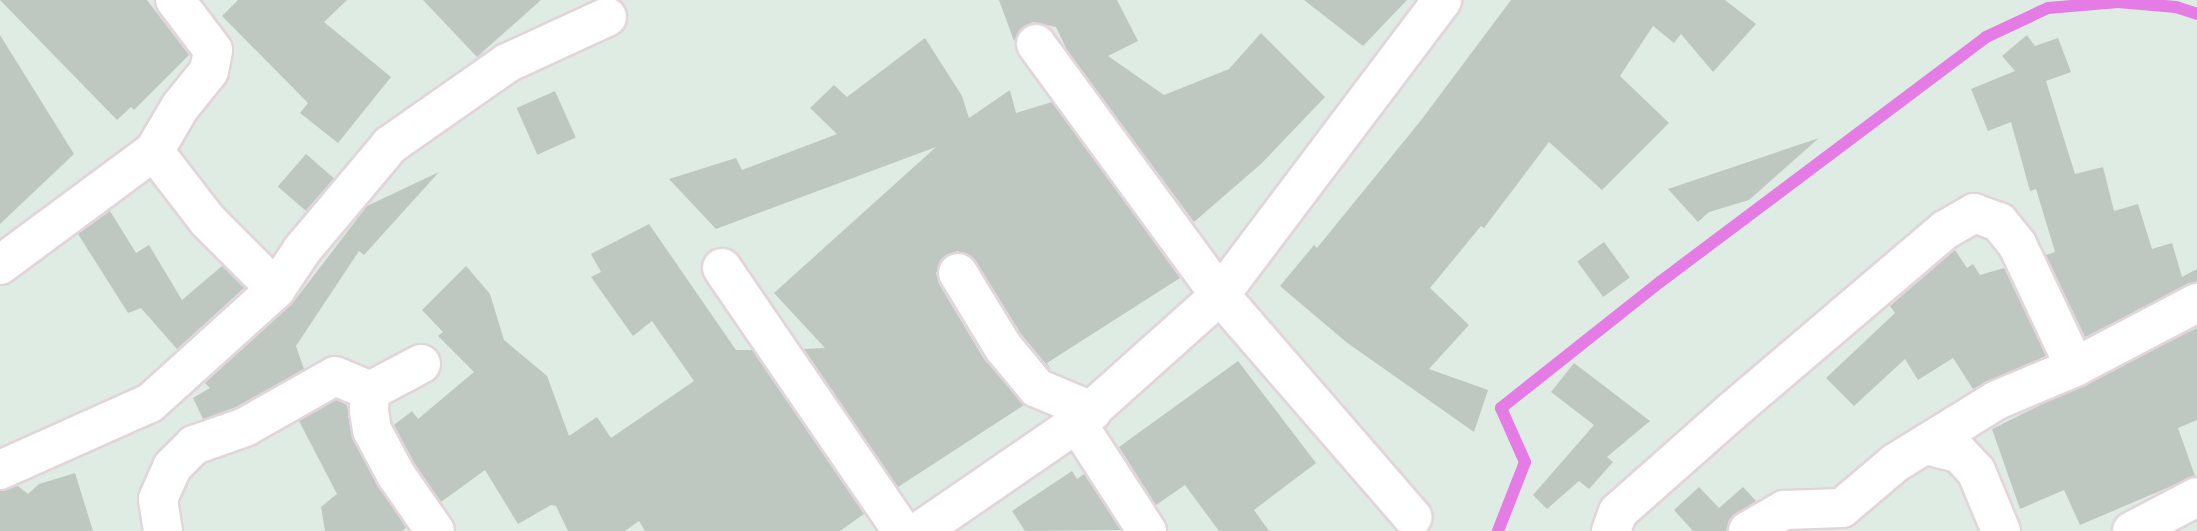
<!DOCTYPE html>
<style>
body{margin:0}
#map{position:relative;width:2197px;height:531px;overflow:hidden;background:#dfece3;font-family:"Fira Sans",sans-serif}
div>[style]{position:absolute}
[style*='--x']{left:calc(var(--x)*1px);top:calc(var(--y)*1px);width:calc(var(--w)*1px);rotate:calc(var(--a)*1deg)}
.stream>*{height:12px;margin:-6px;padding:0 6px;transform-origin:6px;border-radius:6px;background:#e57be4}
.building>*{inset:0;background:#bec8c1;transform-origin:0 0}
.roads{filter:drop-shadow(2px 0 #e3d4db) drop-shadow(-2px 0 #e3d4db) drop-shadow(0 2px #e3d4db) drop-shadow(0 -2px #e3d4db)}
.minor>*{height:38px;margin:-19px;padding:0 19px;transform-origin:19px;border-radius:19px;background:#fff}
.tertiary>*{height:38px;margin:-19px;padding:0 19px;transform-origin:19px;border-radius:19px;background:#fff}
span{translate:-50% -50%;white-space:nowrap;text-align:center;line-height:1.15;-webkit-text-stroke:5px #fff;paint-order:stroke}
</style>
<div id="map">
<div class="stream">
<i style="--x:1498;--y:531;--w:74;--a:-68.6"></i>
<i style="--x:1525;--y:462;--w:59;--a:-114"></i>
<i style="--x:1501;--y:408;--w:203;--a:-38.4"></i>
<i style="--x:1660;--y:282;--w:408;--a:-36.9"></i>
<i style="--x:1986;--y:37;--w:68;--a:-25.1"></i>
<i style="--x:2048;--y:8;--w:70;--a:-4.9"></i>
<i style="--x:2118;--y:2;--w:58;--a:4.9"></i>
<i style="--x:2176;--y:7;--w:22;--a:18"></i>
</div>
<div class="building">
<i style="clip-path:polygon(0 0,147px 0,189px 55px,134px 110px,131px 107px,117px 120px)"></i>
<i style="clip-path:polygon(238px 0,347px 0,324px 22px,391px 77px,338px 143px,300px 113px,308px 103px,222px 16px)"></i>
<i style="clip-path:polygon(423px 0,541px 0,477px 57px)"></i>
<i style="clip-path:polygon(999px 0,1117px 0,1138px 41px,1108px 56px,1164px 95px,1229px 69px,1261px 33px,1325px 97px,1262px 163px,1194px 222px,1067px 50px,1056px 27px,1033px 22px,1023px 27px,1014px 41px)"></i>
<i style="clip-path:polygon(1304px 0,1407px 0,1363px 46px)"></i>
<i style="clip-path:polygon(1511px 0,1725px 0,1756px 24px,1713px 72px,1681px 34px,1674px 43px,1653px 26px,1620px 76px,1669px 123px,1602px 190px,1549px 142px,1484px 228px,1481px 226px,1430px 288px,1469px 325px,1429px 369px,1488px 390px,1474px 432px,1346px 342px,1280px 286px,1314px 245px,1317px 248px,1422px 119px)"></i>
<i style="clip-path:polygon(0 35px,74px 154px,0 224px)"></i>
<i style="clip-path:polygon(2027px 35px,2035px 46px,2058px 38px,2071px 72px,2046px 81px,2075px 174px,2103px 167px,2114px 211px,2138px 204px,2152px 249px,2172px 243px,2182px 277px,2197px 269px,2197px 281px,2085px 337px,2046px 255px,2055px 252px,2036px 189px,2030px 191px,2011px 122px,1988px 131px,1971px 89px,2015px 71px,2002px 56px)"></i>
<i style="clip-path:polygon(925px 38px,962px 96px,969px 118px,1010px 90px,1016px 113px,1052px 102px,1180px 278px,1047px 363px,1051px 370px,1021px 334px,976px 261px,958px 251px,946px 255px,936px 273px,939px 284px,984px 359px,1024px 405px,898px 487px,804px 349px,825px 348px,774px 293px,936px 147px,716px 229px,669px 179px,736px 158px,742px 170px,837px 134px,810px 108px,834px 85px,847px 97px)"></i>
<i style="left:555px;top:91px;width:51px;height:42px;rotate:66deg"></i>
<i style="clip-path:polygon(1819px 138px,1749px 200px,1709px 212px,1698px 222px,1668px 189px)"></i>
<i style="left:306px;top:154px;width:37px;height:43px;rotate:41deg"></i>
<i style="clip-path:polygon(439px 172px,364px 255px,359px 251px,296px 346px,304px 369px,236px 407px,203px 419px,193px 398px,210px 388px,205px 383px,292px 304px,367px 206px)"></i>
<i style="clip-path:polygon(110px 211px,136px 253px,149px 245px,182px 300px,222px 266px,244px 288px,177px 349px,141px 308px,128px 313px,78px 234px)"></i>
<i style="clip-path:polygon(649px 224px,736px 350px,752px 350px,864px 514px,840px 531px,645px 531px,639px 521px,625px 531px,568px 531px,556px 506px,551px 505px,518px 524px,485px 470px,441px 502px,415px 464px,394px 425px,412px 411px,418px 419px,474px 372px,438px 336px,443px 332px,422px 310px,466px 266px,490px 294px,504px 340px,547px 376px,569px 436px,597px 417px,611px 438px,694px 381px,652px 321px,633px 336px,591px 277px,601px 272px,591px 254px)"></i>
<i style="left:1604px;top:242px;width:44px;height:33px;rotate:54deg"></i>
<i style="clip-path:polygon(1955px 250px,1967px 268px,1973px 264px,1980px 275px,2004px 268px,2046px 356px,1973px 389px,1953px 358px,1918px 380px,1905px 359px,1854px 406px,1826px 378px,1895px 313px,1890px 306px)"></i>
<i style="clip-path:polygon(2197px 328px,2197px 420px,2178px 428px,2195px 476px,2080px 525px,2064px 490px,2020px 509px,1992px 429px)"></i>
<i style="clip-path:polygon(1238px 361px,1316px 463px,1254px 510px,1269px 531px,1219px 531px,1185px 485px,1156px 505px,1119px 447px)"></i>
<i style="clip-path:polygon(1574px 363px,1650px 421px,1607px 457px,1613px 462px,1589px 489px,1579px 481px,1547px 509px,1533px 495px,1594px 425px,1551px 392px)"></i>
<i style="clip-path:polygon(336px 400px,347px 405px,353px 440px,406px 528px,402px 531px,325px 531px,321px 507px,337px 494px,299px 421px)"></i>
<i style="clip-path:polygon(1072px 471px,1077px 479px,1084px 474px,1121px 530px,1025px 531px,1012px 511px)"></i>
<i style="clip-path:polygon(75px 473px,93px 531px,0 531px,0 491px,18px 486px,28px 494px,39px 484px)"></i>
<i style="clip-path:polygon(1699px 487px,1719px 508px,1743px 487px,1756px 501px,1729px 520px,1726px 531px,1693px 531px,1674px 510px)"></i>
</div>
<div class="roads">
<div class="minor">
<i style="--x:1036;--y:44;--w:311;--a:53.8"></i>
<i style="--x:1220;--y:295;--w:294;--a:49.1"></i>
<i style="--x:154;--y:151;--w:88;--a:52.4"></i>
<i style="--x:208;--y:221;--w:96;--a:45"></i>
<i style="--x:0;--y:265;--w:192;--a:-36.5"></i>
<i style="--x:154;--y:151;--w:51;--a:-59.4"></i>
<i style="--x:180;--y:107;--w:46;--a:-51.1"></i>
<i style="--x:209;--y:71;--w:21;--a:-79"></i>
<i style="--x:213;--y:50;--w:63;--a:-127.2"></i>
<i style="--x:722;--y:268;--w:319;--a:55.6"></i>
<i style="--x:958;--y:273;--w:87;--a:58.7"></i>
<i style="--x:1003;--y:347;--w:53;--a:50.3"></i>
<i style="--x:1037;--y:388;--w:60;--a:22.7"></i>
<i style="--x:421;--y:364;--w:58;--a:152.1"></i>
<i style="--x:370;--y:391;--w:20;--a:93"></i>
<i style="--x:369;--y:411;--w:19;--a:81"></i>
<i style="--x:372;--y:430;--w:51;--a:61.9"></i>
<i style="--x:396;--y:475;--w:68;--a:55.1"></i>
<i style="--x:1077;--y:423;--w:129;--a:57.1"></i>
<i style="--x:1926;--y:445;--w:34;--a:14"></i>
<i style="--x:1959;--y:453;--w:25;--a:47"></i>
<i style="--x:1976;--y:471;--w:65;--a:67.4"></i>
<i style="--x:0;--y:470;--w:164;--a:-24.1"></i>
<i style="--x:150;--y:403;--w:170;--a:-42.1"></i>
<i style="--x:276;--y:289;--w:47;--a:-56.3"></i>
<i style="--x:302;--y:250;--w:137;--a:-50"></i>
<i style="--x:390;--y:145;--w:143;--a:-35"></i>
<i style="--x:507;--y:63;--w:110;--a:-24.7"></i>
<i style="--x:163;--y:531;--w:32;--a:-99"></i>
<i style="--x:158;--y:499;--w:35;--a:-66"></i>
<i style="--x:172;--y:467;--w:31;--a:-45"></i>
<i style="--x:194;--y:445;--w:54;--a:-19.4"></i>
<i style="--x:245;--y:427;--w:103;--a:-29.5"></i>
<i style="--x:335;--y:376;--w:38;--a:23"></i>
<i style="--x:1611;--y:531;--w:20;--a:-70"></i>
<i style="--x:1618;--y:512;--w:151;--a:-41.5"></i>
<i style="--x:1731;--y:412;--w:281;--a:-40.4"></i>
<i style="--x:1945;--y:230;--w:34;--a:-30"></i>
<i style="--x:1974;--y:213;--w:27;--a:20"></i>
<i style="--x:1999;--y:222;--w:28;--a:51"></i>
<i style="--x:2017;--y:244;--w:136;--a:64.8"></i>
<i style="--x:1748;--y:531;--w:42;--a:-30.3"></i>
<i style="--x:1784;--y:510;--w:58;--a:-2"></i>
<i style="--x:1842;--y:508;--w:70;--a:-40.3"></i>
<i style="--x:1895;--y:463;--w:120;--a:-31.7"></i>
<i style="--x:1997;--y:400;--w:85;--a:-22.9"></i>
<i style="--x:2075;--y:367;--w:138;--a:-27.7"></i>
<i style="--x:2132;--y:531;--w:73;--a:-27.6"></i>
</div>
<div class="tertiary">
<i style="--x:920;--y:531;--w:191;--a:-34.5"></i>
<i style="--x:1077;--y:423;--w:192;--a:-41.8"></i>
<i style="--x:1220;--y:295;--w:369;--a:-53"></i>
</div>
</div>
</div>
